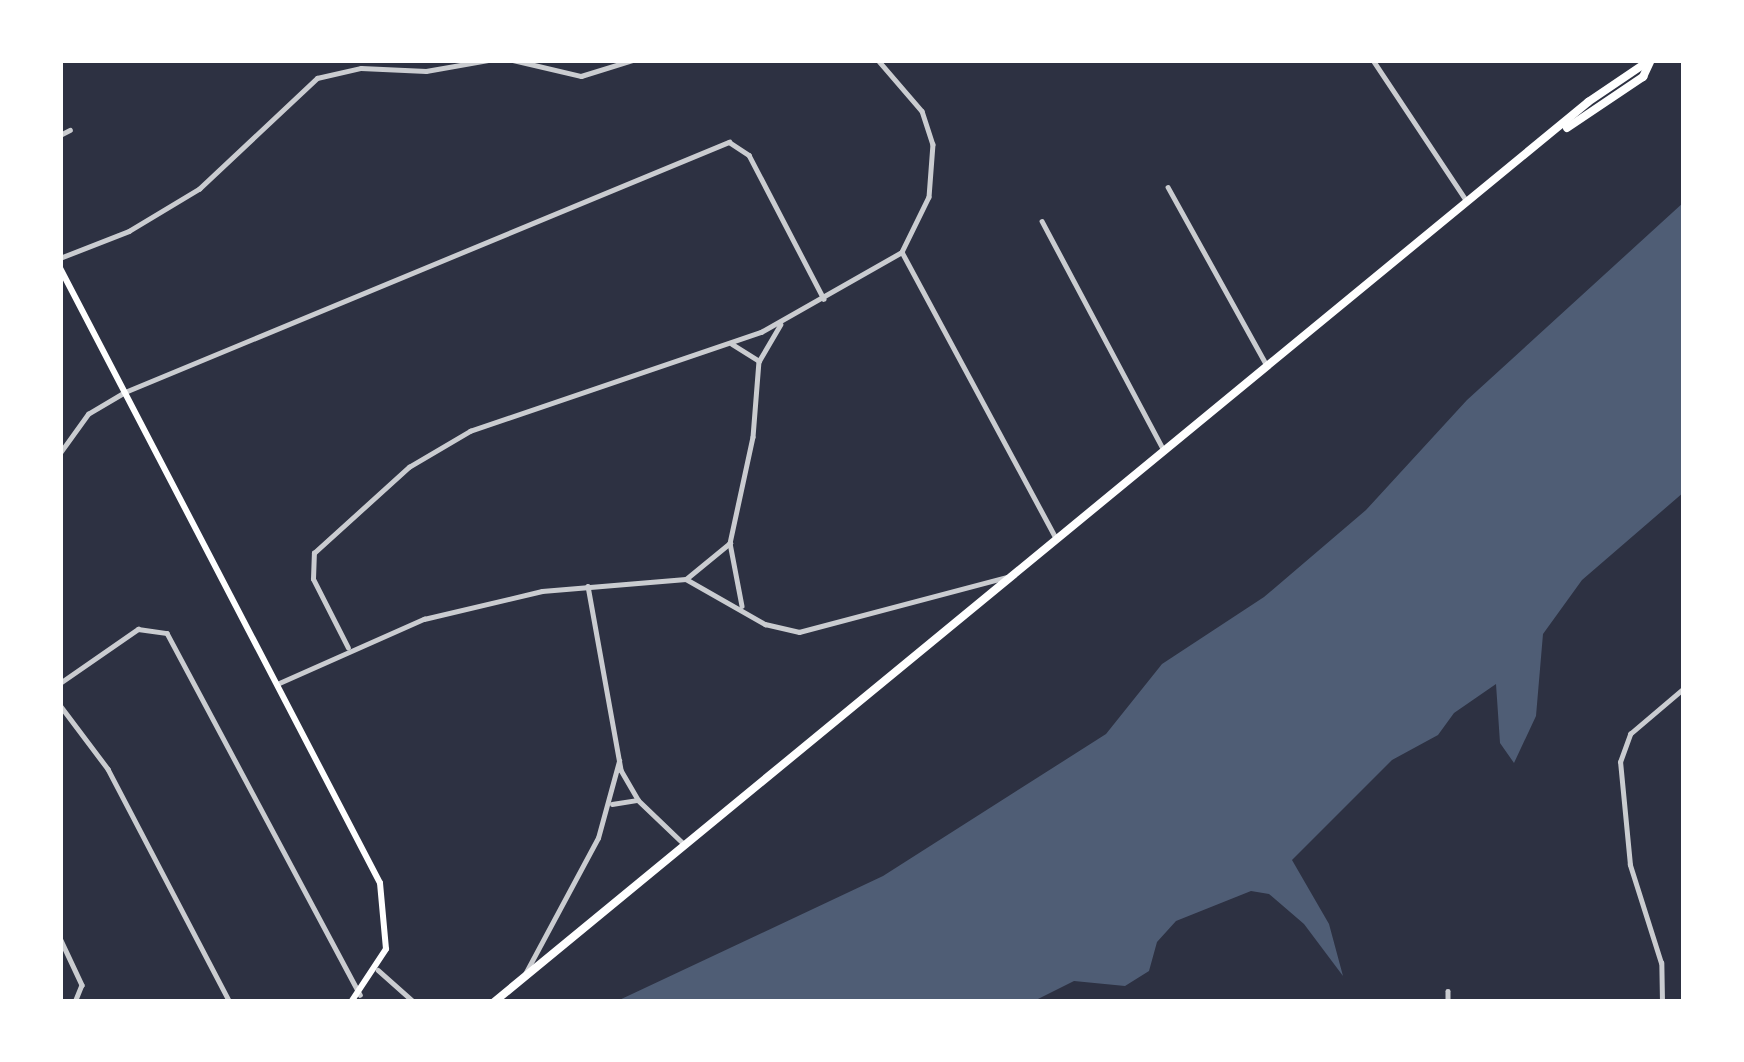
<!DOCTYPE html>
<style>
body{margin:0}
#map{position:relative;width:1744px;height:1062px;overflow:hidden;background:#2d3142;font-family:"Crimson Pro",serif}
div>[style]{position:absolute}
[style*='--x']{left:calc(var(--x)*1px);top:calc(var(--y)*1px);width:calc(var(--w)*1px);rotate:calc(var(--a)*1deg)}
.water>*{inset:0;background:#4f5d75}
.minor>*{height:4.5px;margin:-2.25px;padding:0 2.25px;transform-origin:2.25px;border-radius:2.25px;background:#caccd0}
.secondary>*{height:6px;margin:-3px;padding:0 3px;transform-origin:3px;border-radius:3px;background:#fff}
.primary>*{height:8px;margin:-4px;padding:0 4px;transform-origin:4px;border-radius:4px;background:#fff}
span{translate:-50% -50%;white-space:nowrap;text-align:center;line-height:1.15;-webkit-text-stroke:9px #fff;paint-order:stroke}
.frame{position:absolute;inset:0;border:63px solid #fff;pointer-events:none}
</style>
<div id="map">
<div class="water">
<i style="clip-path:polygon(1684px 202px,1684px 492px,1582px 580px,1543px 634px,1536px 716px,1514px 763px,1500px 743px,1496px 684px,1454px 713px,1438px 735px,1392px 760px,1292px 860px,1329px 924px,1343px 976px,1304px 924px,1269px 894px,1251px 891px,1176px 921px,1157px 942px,1149px 971px,1125px 986px,1074px 981px,1032px 1002px,615px 1002px,883px 876px,1106px 734px,1162px 664px,1264px 597px,1366px 510px,1467px 400px)"></i>
</div>
<div class="minor">
<i style="--x:513;--y:60;--w:70;--a:13.2"></i>
<i style="--x:581;--y:76;--w:54;--a:-17.1"></i>
<i style="--x:878;--y:60;--w:67;--a:49.2"></i>
<i style="--x:922;--y:111;--w:35;--a:72"></i>
<i style="--x:933;--y:144;--w:53;--a:94.3"></i>
<i style="--x:929;--y:197;--w:61;--a:116.1"></i>
<i style="--x:902;--y:252;--w:325;--a:61.7"></i>
<i style="--x:1373;--y:60;--w:168;--a:56.4"></i>
<i style="--x:60;--y:135;--w:11;--a:-27"></i>
<i style="--x:1168;--y:187;--w:202;--a:61"></i>
<i style="--x:1042;--y:221;--w:258;--a:62"></i>
<i style="--x:60;--y:258;--w:74;--a:-21.4"></i>
<i style="--x:129;--y:231;--w:82;--a:-31"></i>
<i style="--x:199;--y:189;--w:162;--a:-43.2"></i>
<i style="--x:317;--y:78;--w:45;--a:-12.8"></i>
<i style="--x:361;--y:68;--w:65;--a:2.6"></i>
<i style="--x:426;--y:71;--w:64;--a:-9.9"></i>
<i style="--x:732;--y:344;--w:32;--a:32"></i>
<i style="--x:759;--y:361;--w:76;--a:94.5"></i>
<i style="--x:753;--y:437;--w:108;--a:102.2"></i>
<i style="--x:730;--y:543;--w:64;--a:79.2"></i>
<i style="--x:759;--y:361;--w:42;--a:-59.7"></i>
<i style="--x:60;--y:453;--w:48;--a:-54.3"></i>
<i style="--x:88;--y:414;--w:43;--a:-30.7"></i>
<i style="--x:125;--y:392;--w:654;--a:-22.49"></i>
<i style="--x:729;--y:142;--w:24;--a:33"></i>
<i style="--x:749;--y:155;--w:162;--a:62.5"></i>
<i style="--x:686;--y:579;--w:57;--a:-39.3"></i>
<i style="--x:588;--y:586;--w:187;--a:79.8"></i>
<i style="--x:621;--y:770;--w:34;--a:60"></i>
<i style="--x:348;--y:648;--w:77;--a:-116.9"></i>
<i style="--x:313;--y:579;--w:26;--a:-88"></i>
<i style="--x:314;--y:553;--w:128;--a:-42.2"></i>
<i style="--x:409;--y:467;--w:71;--a:-30.5"></i>
<i style="--x:470;--y:431;--w:307;--a:-18.8"></i>
<i style="--x:761;--y:332;--w:162;--a:-29.6"></i>
<i style="--x:60;--y:683;--w:95;--a:-34.7"></i>
<i style="--x:138;--y:629;--w:29;--a:8"></i>
<i style="--x:167;--y:633;--w:410;--a:61.9"></i>
<i style="--x:277;--y:684;--w:161;--a:-23.9"></i>
<i style="--x:424;--y:619;--w:121;--a:-13.3"></i>
<i style="--x:542;--y:591;--w:144;--a:-4.8"></i>
<i style="--x:686;--y:579;--w:91;--a:29.7"></i>
<i style="--x:765;--y:624;--w:35;--a:13"></i>
<i style="--x:799;--y:632;--w:215;--a:-14.8"></i>
<i style="--x:60;--y:705;--w:80;--a:53.1"></i>
<i style="--x:108;--y:769;--w:263;--a:62.4"></i>
<i style="--x:612;--y:804;--w:26;--a:-9"></i>
<i style="--x:638;--y:800;--w:64;--a:43.7"></i>
<i style="--x:60;--y:938;--w:52;--a:64.9"></i>
<i style="--x:82;--y:985;--w:18;--a:112"></i>
<i style="--x:378;--y:970;--w:48;--a:41.6"></i>
<i style="--x:525;--y:974;--w:154;--a:-61.8"></i>
<i style="--x:598;--y:838;--w:80;--a:-74.7"></i>
<i style="--x:1448;--y:991;--w:11;--a:90"></i>
<i style="--x:1662;--y:1002;--w:39;--a:-91"></i>
<i style="--x:1661;--y:963;--w:103;--a:-107.6"></i>
<i style="--x:1630;--y:865;--w:103;--a:-95.5"></i>
<i style="--x:1620;--y:762;--w:30;--a:-70"></i>
<i style="--x:1630;--y:734;--w:71;--a:-40.4"></i>
</div>
<div class="secondary">
<i style="--x:60;--y:268;--w:693;--a:62.51"></i>
<i style="--x:380;--y:883;--w:66;--a:84.8"></i>
<i style="--x:386;--y:949;--w:64;--a:123.4"></i>
</div>
<div class="primary">
<i style="--x:1567;--y:128;--w:92;--a:-33.9"></i>
<i style="--x:1643;--y:77;--w:19;--a:-65"></i>
<i style="--x:494;--y:1002;--w:1417;--a:-39.44"></i>
<i style="--x:1588;--y:102;--w:75;--a:-34.1"></i>
</div>
<div class="frame"></div>
</div>
